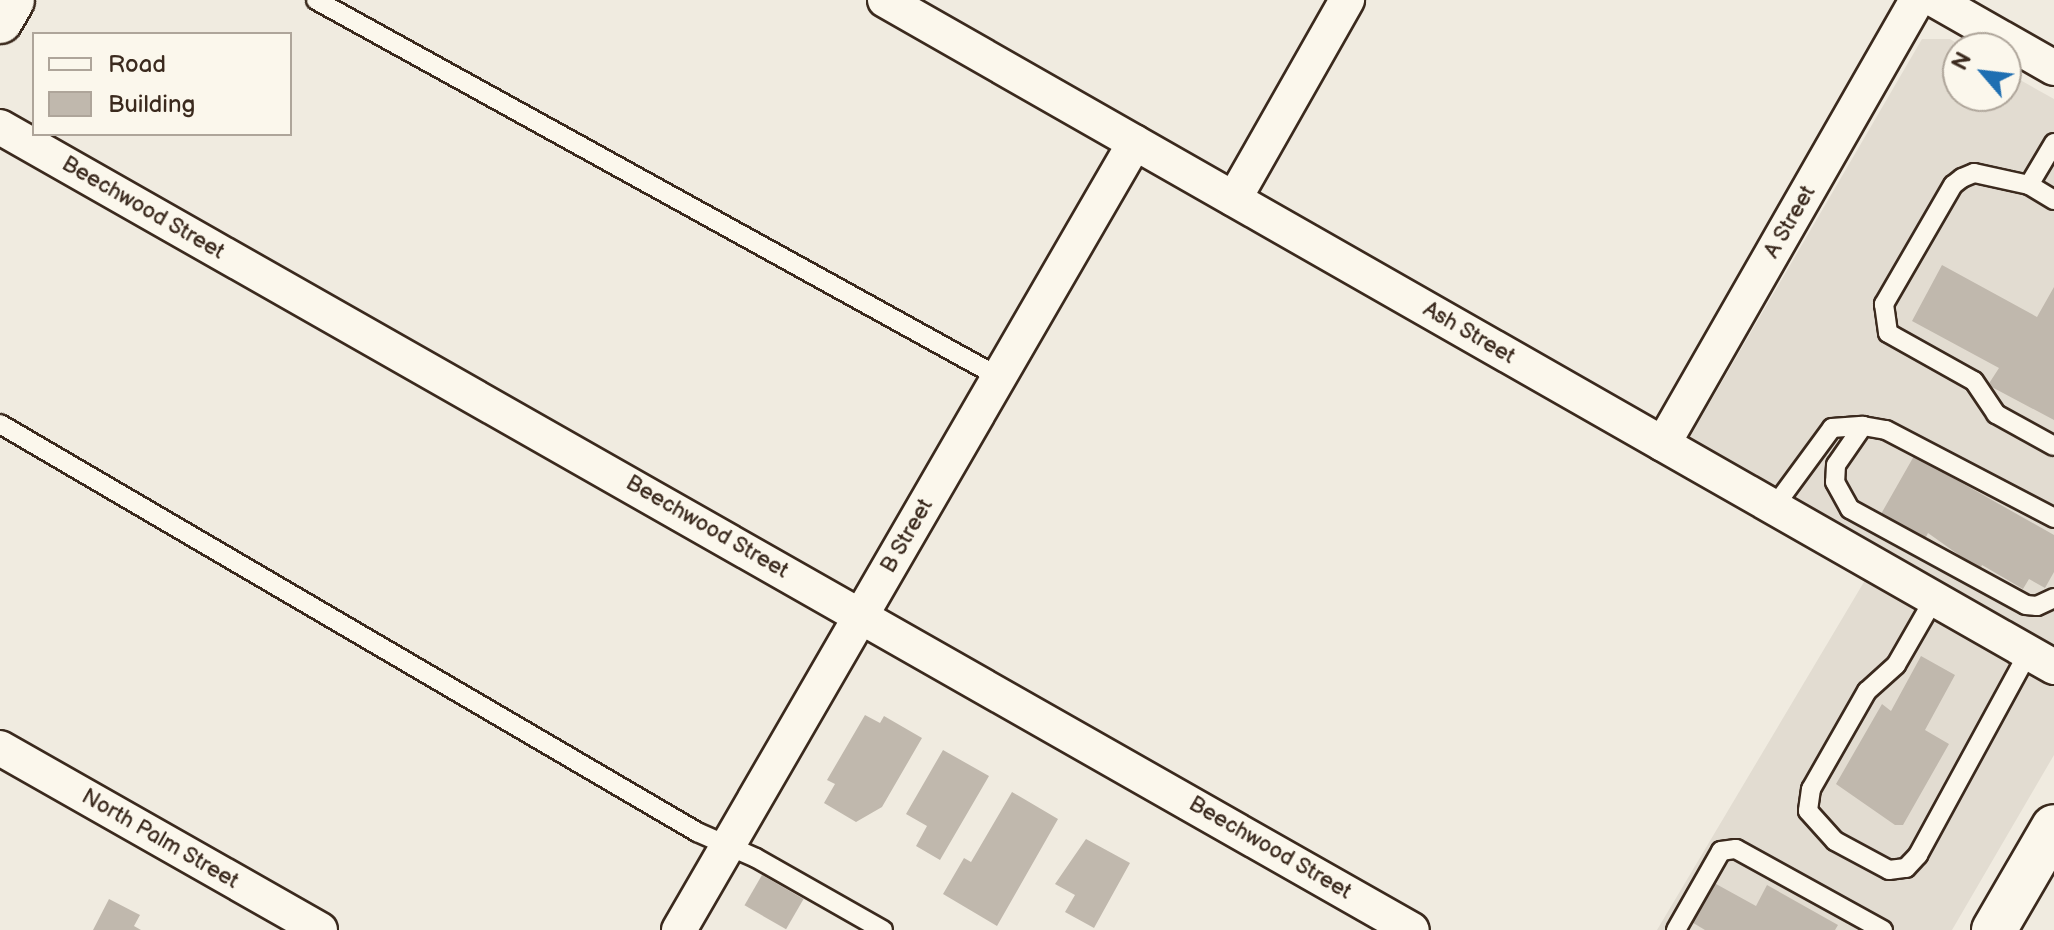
<!DOCTYPE html>
<style>
body{margin:0}
#map{position:relative;width:2054px;height:930px;overflow:hidden;background:#f0ebe0;font-family:"Balsamiq Sans",sans-serif}
div>[style]{position:absolute}
[style*='--x']{left:calc(var(--x)*1px);top:calc(var(--y)*1px);width:calc(var(--w)*1px);rotate:calc(var(--a)*1deg)}
.built>*{inset:0;background:#e2dcd1}
.building>*{inset:0;background:#c0b8ad;transform-origin:0 0}
.roads{filter:drop-shadow(2px 0 #3b2a1e) drop-shadow(-2px 0 #3b2a1e) drop-shadow(0 2px #3b2a1e) drop-shadow(0 -2px #3b2a1e)}
.lane>*{height:18px;margin:-9px;padding:0 9px;transform-origin:9px;border-radius:9px;background:#fbf7ec}
.street>*{height:34px;margin:-17px;padding:0 17px;transform-origin:17px;border-radius:17px;background:#fbf7ec}
.secondary>*{height:44px;margin:-22px;padding:0 22px;transform-origin:22px;border-radius:22px;background:#fbf7ec}
span{translate:-50% -50%;white-space:nowrap;text-align:center;line-height:1.15;-webkit-text-stroke:6px #fbf7ec;paint-order:stroke}
.street-label{font-size:22px;color:#3b2a1e}
.legend{position:absolute;left:32px;top:32px;width:260px;height:104px;box-sizing:border-box;background:#fbf7ec;border:2px solid #aea59a;margin:0;padding:10px 14px;list-style:none;font-size:24px;color:#3b2a1e}
.legend li{display:flex;align-items:center;gap:16px;height:40px}
.legend b{width:40px;border:2px solid #aea59a}
.north{position:absolute;left:1942px;top:32px;width:80px;height:80px;box-sizing:border-box;background:#fbf7ec;border:2px solid #aea59a;border-radius:50%;rotate:298deg;font-size:22px;font-weight:700;line-height:32px;text-align:center;color:#3b2a1e}
.north::after{content:'';display:block;margin:auto;width:28px;height:36px;background:#1f6fb2;clip-path:polygon(50% 0,100% 100%,50% 72%,0 100%)}
</style>
<div id="map">
<div class="built">
<i style="clip-path:polygon(1922px 39px,1950px 39px,1965px 48px,1958px 48px,1958px 96px,2006px 96px,2006px 72px,2054px 99px,2054px 755px,1952px 930px,1657px 930px,1880px 555px,1688px 440px)"></i>
</div>
<div class="building">
<i style="clip-path:polygon(1942px 265px,2037px 317px,2054px 287px,2054px 420px,1988px 385px,1999px 368px,1912px 321px)"></i>
<i style="clip-path:polygon(1914px 456px,2054px 535px,2054px 572px,2045px 588px,2029px 579px,2023px 589px,1982px 565px,1980px 570px,1928px 533px,1925px 539px,1881px 514px)"></i>
<i style="clip-path:polygon(1921px 656px,1955px 675px,1925px 730px,1949px 744px,1903px 825px,1895px 825px,1836px 784px,1882px 704px,1891px 711px)"></i>
<i style="clip-path:polygon(865px 715px,880px 723px,884px 716px,922px 738px,882px 807px,856px 822px,824px 803px,835px 784px,827px 780px)"></i>
<i style="clip-path:polygon(943px 750px,989px 776px,940px 860px,916px 846px,927px 826px,906px 814px)"></i>
<i style="clip-path:polygon(1012px 792px,1058px 819px,997px 926px,943px 894px,964px 858px,971px 862px)"></i>
<i style="clip-path:polygon(1086px 839px,1130px 863px,1094px 928px,1065px 912px,1075px 895px,1055px 884px)"></i>
<i style="left:762px;top:875px;width:48px;height:35px;rotate:30deg"></i>
<i style="clip-path:polygon(1707px 879px,1756px 906px,1767px 885px,1838px 925px,1835px 930px,1705px 930px,1685px 918px)"></i>
<i style="clip-path:polygon(109px 899px,140px 915px,134px 926px,141px 930px,93px 930px)"></i>
</div>
<div class="roads">
<div class="lane">
<i style="--x:316;--y:0;--w:780;--a:28.9"></i>
<i style="--x:2029;--y:185;--w:49;--a:-59.2"></i>
<i style="--x:2054;--y:200;--w:29;--a:-149"></i>
<i style="--x:2029;--y:185;--w:56;--a:-167.7"></i>
<i style="--x:1974;--y:173;--w:13;--a:157"></i>
<i style="--x:1962;--y:178;--w:11;--a:142"></i>
<i style="--x:1953;--y:185;--w:138;--a:120.1"></i>
<i style="--x:1884;--y:304;--w:29;--a:82"></i>
<i style="--x:1888;--y:333;--w:98;--a:29.2"></i>
<i style="--x:1974;--y:381;--w:40;--a:56"></i>
<i style="--x:1996;--y:414;--w:66;--a:28.9"></i>
<i style="--x:0;--y:424;--w:808;--a:30.34"></i>
<i style="--x:697;--y:832;--w:64;--a:23.8"></i>
<i style="--x:756;--y:858;--w:146;--a:29.6"></i>
<i style="--x:1863;--y:426;--w:47;--a:124.7"></i>
<i style="--x:1836;--y:465;--w:17;--a:93"></i>
<i style="--x:1835;--y:482;--w:31;--a:61"></i>
<i style="--x:1850;--y:509;--w:200;--a:28.6"></i>
<i style="--x:2026;--y:605;--w:11;--a:5"></i>
<i style="--x:2037;--y:606;--w:19;--a:-25"></i>
<i style="--x:1774;--y:507;--w:98;--a:-53.7"></i>
<i style="--x:1832;--y:428;--w:31;--a:-4"></i>
<i style="--x:1863;--y:426;--w:23;--a:10"></i>
<i style="--x:1886;--y:430;--w:190;--a:27.6"></i>
<i style="--x:1934;--y:599;--w:76;--a:119.9"></i>
<i style="--x:1896;--y:665;--w:39;--a:138"></i>
<i style="--x:1867;--y:691;--w:113;--a:119.7"></i>
<i style="--x:1811;--y:789;--w:22;--a:98"></i>
<i style="--x:1808;--y:811;--w:40;--a:48"></i>
<i style="--x:1835;--y:841;--w:61;--a:28.2"></i>
<i style="--x:1889;--y:870;--w:17;--a:-7"></i>
<i style="--x:1906;--y:868;--w:18;--a:-47"></i>
<i style="--x:1918;--y:855;--w:230;--a:-61.4"></i>
<i style="--x:1676;--y:930;--w:91;--a:-60.3"></i>
<i style="--x:1721;--y:851;--w:15;--a:-8"></i>
<i style="--x:1736;--y:849;--w:168;--a:28.9"></i>
</div>
<div class="street">
<i style="--x:885;--y:0;--w:1346;--a:29.71"></i>
<i style="--x:1935;--y:0;--w:137;--a:29.7"></i>
<i style="--x:0;--y:127;--w:1624;--a:29.63"></i>
<i style="--x:1234;--y:199;--w:229;--a:-60.4"></i>
<i style="--x:1663;--y:444;--w:512;--a:-60.23"></i>
<i style="--x:0;--y:748;--w:368;--a:29.6"></i>
<i style="--x:679;--y:930;--w:910;--a:-59.94"></i>
</div>
<div class="secondary">
<i style="--x:0;--y:21;--w:24;--a:-60"></i>
<i style="--x:1994;--y:930;--w:119;--a:-59.8"></i>
</div>
</div>
<div class="street-label">
<span style="left:143px;top:208px;rotate:30deg">Beechwood Street</span>
<span style="left:1790px;top:222px;rotate:-60deg">A Street</span>
<span style="left:1469px;top:333px;rotate:30deg">Ash Street</span>
<span style="left:707px;top:527px;rotate:30deg">Beechwood Street</span>
<span style="left:907px;top:536px;rotate:-60deg">B Street</span>
<span style="left:160px;top:839px;rotate:30deg">North Palm Street</span>
<span style="left:1270px;top:848px;rotate:30deg">Beechwood Street</span>
</div>
<ul class="legend">
<li><b style="height:10px;background:#fbf7ec"></b>Road</li>
<li><b style="height:22px;background:#c0b8ad"></b>Building</li>
</ul>
<div class="north">N</div>
</div>
